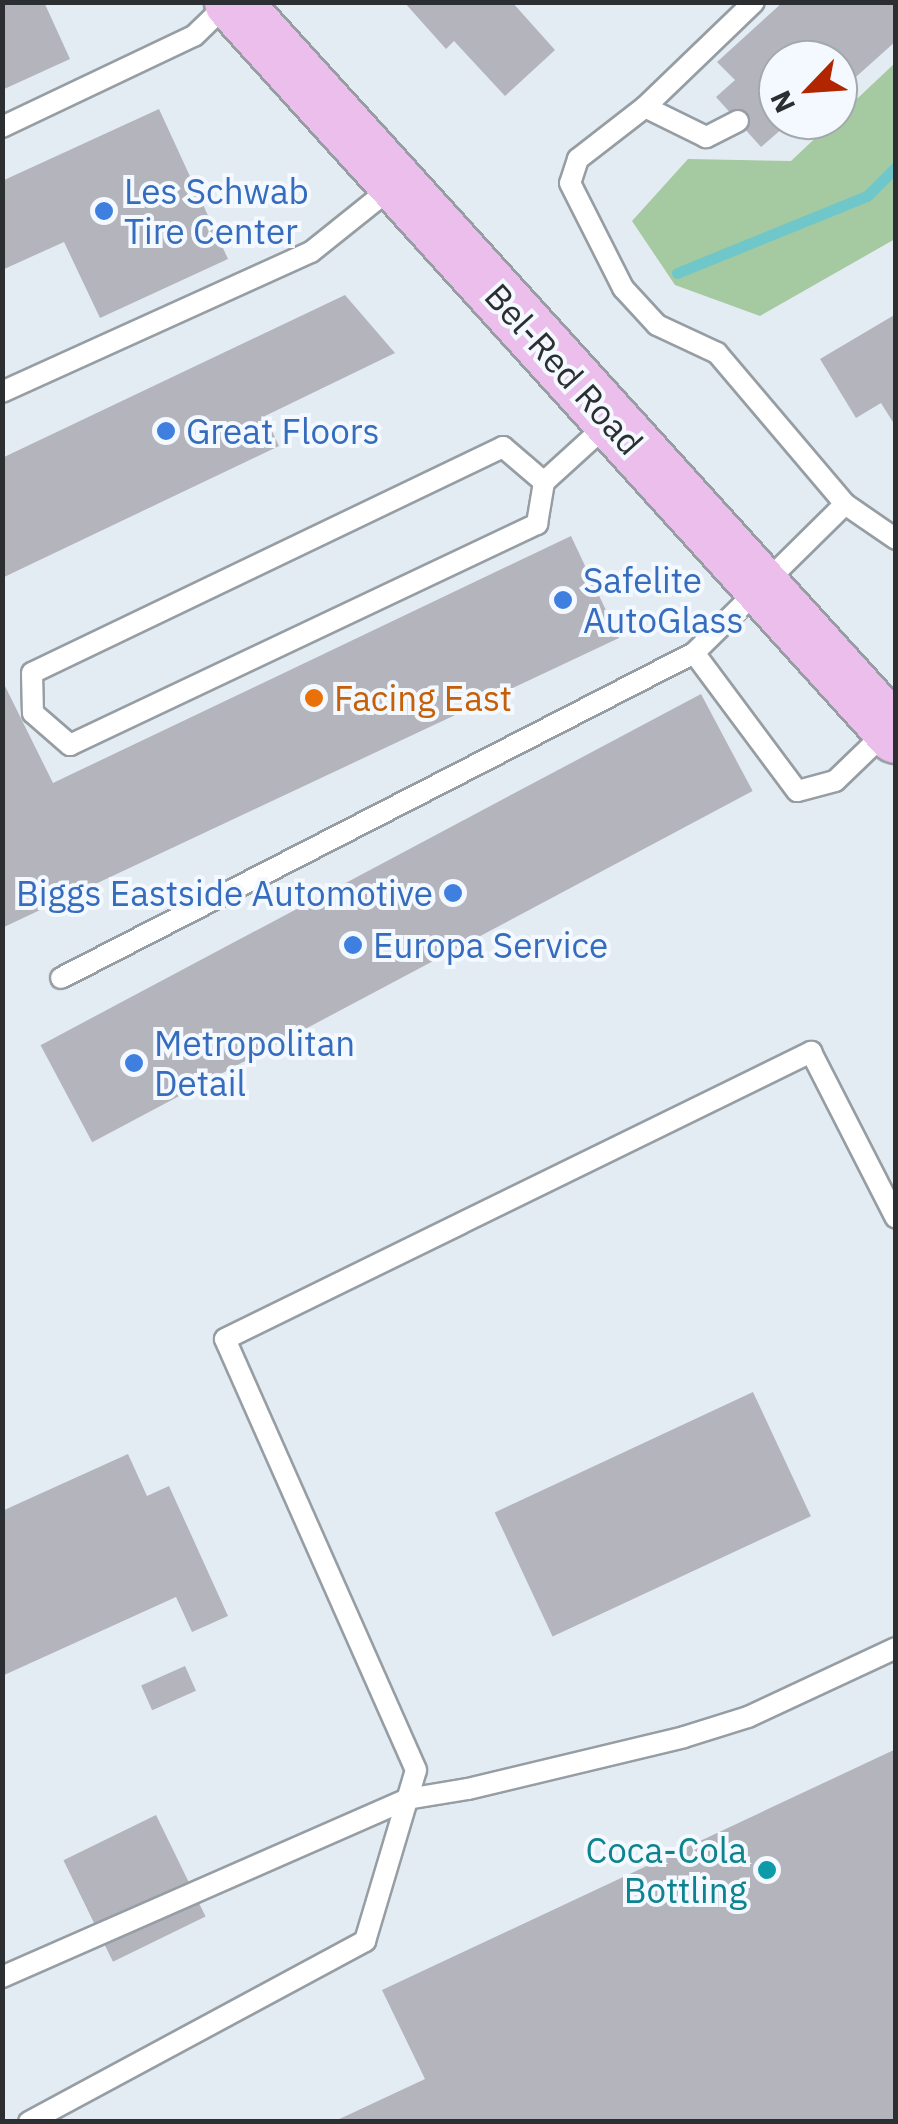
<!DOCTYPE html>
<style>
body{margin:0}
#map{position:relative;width:898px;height:2124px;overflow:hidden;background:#e4ecf3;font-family:"IBM Plex Sans",sans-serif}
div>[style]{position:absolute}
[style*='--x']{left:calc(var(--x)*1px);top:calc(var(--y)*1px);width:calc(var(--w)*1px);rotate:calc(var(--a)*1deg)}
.green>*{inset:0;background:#a5c9a0}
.stream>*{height:11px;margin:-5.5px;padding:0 5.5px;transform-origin:5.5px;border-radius:5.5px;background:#70c7ca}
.building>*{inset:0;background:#b4b4bd;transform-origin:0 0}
.roads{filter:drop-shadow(2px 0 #969ea4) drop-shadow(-2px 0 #969ea4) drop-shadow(0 2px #969ea4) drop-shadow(0 -2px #969ea4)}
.service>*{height:20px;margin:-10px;padding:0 10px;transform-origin:10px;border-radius:10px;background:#fff}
.primary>*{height:55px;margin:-27.5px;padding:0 27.5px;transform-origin:27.5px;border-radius:27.5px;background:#ecbeec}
.dots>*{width:28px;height:28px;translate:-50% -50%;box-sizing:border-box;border:5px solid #f3f9ff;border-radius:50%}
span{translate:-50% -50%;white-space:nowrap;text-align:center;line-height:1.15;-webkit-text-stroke:8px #f3f9ff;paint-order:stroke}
.shop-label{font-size:35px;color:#366cbe}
.left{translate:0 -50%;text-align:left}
.right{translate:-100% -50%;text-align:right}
.street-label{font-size:35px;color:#2c2f32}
.food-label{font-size:35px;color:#c56008}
.culture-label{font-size:35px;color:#0d838f}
.frame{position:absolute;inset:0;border:5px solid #2c2f32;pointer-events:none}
.north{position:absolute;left:758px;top:40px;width:100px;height:100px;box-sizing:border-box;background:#f3f9ff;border:2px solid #a3a8ad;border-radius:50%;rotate:245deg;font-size:28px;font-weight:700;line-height:40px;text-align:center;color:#2c2f32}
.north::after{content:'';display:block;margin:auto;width:35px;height:45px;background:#b12600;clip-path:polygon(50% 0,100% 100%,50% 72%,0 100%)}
</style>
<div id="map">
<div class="green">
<i style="clip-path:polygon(895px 63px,895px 239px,760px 316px,675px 285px,632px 221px,688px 159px,791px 161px)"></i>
</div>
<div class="stream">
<i style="--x:677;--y:273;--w:205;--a:-22.1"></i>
<i style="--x:867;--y:196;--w:41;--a:-45"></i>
</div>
<div class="building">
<i style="clip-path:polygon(2px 2px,44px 2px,70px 59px,2px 90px)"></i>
<i style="clip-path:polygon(404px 2px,512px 2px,555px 50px,505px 96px,454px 41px,446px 49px)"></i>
<i style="clip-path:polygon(783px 2px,896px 2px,896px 41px,838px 93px,838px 60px,778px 60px,778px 120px,792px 120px,761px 147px,716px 97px,735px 80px,717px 62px)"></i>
<i style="clip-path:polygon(159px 109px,228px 259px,100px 318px,64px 242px,2px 270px,2px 181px)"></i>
<i style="clip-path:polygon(345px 295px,395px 353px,265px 416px,279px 446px,2px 578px,2px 458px)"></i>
<i style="clip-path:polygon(896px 314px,896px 427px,881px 403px,856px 418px,820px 359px)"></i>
<i style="clip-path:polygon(571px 536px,619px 638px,4px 927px,2px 680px,53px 783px)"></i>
<i style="left:701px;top:694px;width:110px;height:748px;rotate:62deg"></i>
<i style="left:753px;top:1392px;width:137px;height:285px;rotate:65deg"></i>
<i style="clip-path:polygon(128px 1454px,147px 1496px,169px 1486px,228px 1616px,192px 1632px,176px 1597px,2px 1676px,2px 1511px)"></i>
<i style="left:185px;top:1666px;width:27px;height:48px;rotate:66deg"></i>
<i style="clip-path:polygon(896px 1749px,896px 2122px,333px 2122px,425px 2079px,382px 1990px)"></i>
<i style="left:156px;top:1815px;width:113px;height:103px;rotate:64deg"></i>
</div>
<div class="roads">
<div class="service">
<i style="--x:645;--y:107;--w:151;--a:-43.9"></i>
<i style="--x:738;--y:121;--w:36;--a:153"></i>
<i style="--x:706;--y:137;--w:68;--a:-153.8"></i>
<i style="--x:645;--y:107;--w:85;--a:142.2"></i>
<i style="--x:578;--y:159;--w:25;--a:108"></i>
<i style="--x:570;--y:183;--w:118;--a:63.2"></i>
<i style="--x:623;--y:288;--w:50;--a:47.4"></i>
<i style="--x:657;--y:325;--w:66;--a:25"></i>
<i style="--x:717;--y:353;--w:198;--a:49.7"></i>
<i style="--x:2;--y:127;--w:212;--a:-25.4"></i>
<i style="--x:194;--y:36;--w:49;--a:-44.2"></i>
<i style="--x:2;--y:392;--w:339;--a:-24.4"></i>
<i style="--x:311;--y:252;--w:109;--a:-38.7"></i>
<i style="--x:544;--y:482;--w:54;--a:-139.5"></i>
<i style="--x:503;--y:447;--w:522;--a:154.37"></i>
<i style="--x:32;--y:673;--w:40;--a:88.6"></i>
<i style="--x:33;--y:713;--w:49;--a:40.9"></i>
<i style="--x:70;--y:745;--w:517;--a:-25.33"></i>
<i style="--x:537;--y:524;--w:43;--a:-80.5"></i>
<i style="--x:544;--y:482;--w:91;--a:-42.3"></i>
<i style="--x:887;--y:731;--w:72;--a:136.1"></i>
<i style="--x:835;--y:781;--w:39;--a:165"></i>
<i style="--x:797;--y:791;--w:172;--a:-126.7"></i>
<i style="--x:694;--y:653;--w:212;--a:-44.6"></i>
<i style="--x:845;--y:504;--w:62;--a:34.5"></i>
<i style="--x:61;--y:978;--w:712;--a:-27.18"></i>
<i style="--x:2;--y:1977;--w:442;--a:-23.7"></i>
<i style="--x:407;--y:1799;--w:62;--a:-9.3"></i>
<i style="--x:468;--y:1789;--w:222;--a:-13.5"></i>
<i style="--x:684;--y:1737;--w:67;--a:-17.4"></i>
<i style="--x:748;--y:1717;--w:163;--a:-25"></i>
<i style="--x:29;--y:2122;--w:382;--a:-28.3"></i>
<i style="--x:365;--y:1941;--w:178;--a:-73.4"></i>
<i style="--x:416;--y:1770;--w:471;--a:-113.9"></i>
<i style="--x:225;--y:1339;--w:653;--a:-26.09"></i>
<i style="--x:811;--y:1052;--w:186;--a:62.9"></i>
</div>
<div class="primary">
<i style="--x:232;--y:2;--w:989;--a:47.83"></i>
</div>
</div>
<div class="dots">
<i style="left:104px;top:211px;background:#3f7fe0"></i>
<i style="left:166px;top:431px;background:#3f7fe0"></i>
<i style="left:563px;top:600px;background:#3f7fe0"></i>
<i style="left:314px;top:698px;background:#e8710a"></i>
<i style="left:453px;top:893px;background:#3f7fe0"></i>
<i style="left:353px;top:945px;background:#3f7fe0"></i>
<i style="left:134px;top:1063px;background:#3f7fe0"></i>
<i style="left:767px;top:1870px;background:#0f9aa8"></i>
</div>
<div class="shop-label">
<span class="left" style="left:124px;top:211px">Les Schwab<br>Tire Center</span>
<span class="left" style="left:186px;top:431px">Great Floors</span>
<span class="left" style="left:583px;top:600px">Safelite<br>AutoGlass</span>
<span class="right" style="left:433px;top:893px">Biggs Eastside Automotive</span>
<span class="left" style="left:373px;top:945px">Europa Service</span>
<span class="left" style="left:154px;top:1063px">Metropolitan<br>Detail</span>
</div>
<div class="street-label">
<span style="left:564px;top:369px;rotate:48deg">Bel-Red Road</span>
</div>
<div class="food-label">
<span class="left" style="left:334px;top:698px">Facing East</span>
</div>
<div class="culture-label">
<span class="right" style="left:747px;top:1870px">Coca-Cola<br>Bottling</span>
</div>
<div class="frame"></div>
<div class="north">N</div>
</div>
